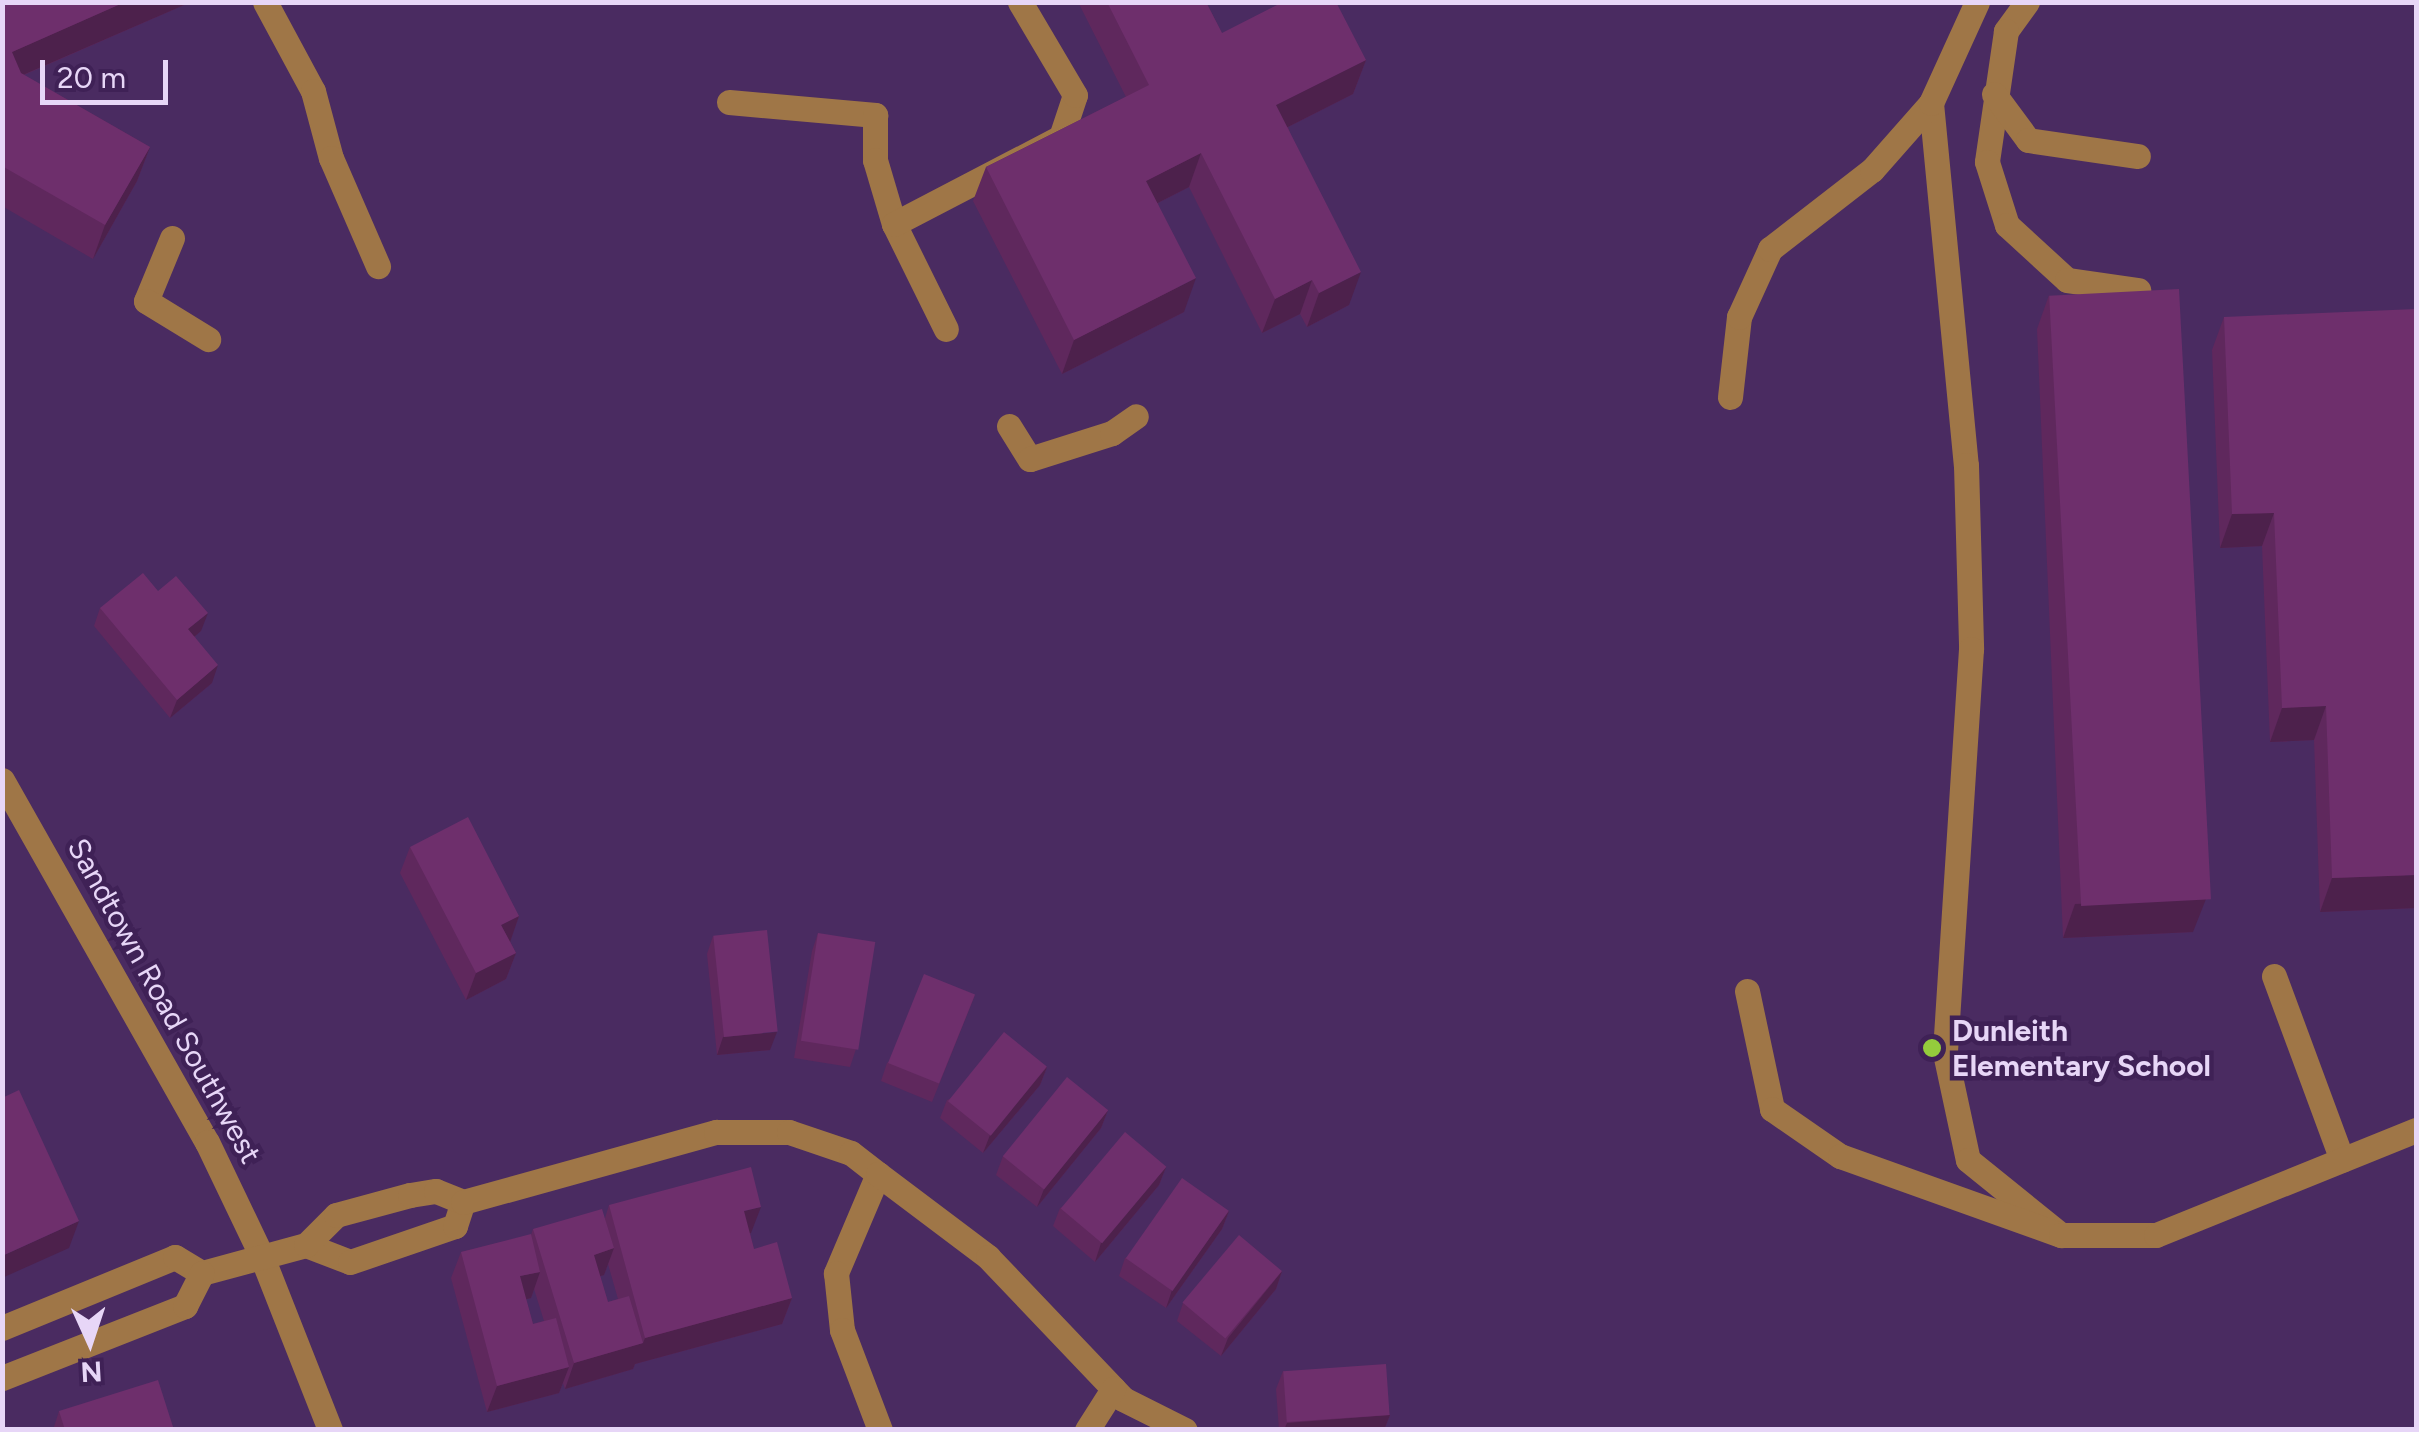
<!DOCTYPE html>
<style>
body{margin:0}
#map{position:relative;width:2419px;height:1432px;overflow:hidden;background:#4a2b61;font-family:Figtree,sans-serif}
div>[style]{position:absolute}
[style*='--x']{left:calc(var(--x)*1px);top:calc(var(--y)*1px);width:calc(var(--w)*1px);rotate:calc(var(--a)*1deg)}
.minor>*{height:25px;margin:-12.5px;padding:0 12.5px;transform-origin:12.5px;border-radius:12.5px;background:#9f7647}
.wall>*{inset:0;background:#5f285d}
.shaded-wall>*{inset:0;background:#4d214c}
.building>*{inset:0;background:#6e2f6c;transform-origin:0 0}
.dots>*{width:28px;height:28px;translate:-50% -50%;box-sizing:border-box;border:5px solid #3f2156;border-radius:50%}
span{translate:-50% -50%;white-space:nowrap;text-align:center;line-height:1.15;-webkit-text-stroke:9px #3f2156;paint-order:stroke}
.street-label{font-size:30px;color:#e7d6f7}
.poi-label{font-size:30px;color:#e7d6f7;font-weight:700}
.left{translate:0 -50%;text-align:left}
.frame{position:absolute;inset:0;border:5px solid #e7d6f7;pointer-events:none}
.north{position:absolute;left:40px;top:1292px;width:100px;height:100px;-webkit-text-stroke:8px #3f2156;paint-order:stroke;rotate:177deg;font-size:28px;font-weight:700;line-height:40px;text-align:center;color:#e7d6f7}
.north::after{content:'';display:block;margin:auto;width:35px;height:45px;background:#e7d6f7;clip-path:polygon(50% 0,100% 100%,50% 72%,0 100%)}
.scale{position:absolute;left:40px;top:60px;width:128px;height:45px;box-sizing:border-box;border:5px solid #e7d6f7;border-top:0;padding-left:12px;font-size:30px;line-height:35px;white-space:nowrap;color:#e7d6f7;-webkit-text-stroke:8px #3f2156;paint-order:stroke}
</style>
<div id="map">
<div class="minor">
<i style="--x:265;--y:2;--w:101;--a:61.7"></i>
<i style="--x:313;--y:91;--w:69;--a:75"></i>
<i style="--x:331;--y:158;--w:118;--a:66.5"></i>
<i style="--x:2027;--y:2;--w:36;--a:126"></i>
<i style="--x:2006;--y:31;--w:132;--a:98.3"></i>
<i style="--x:1987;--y:162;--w:66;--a:72.4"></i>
<i style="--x:2007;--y:225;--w:81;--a:42.5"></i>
<i style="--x:2067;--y:280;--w:72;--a:8"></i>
<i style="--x:1994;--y:94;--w:57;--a:53.5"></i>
<i style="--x:2028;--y:140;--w:111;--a:8.3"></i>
<i style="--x:729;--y:102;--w:147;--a:5.1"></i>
<i style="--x:875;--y:115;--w:45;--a:90"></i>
<i style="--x:875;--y:160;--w:67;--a:73.5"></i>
<i style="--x:894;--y:224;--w:117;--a:63.7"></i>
<i style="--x:1931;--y:103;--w:364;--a:84.5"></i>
<i style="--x:1966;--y:465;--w:184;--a:88.4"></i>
<i style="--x:1971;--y:649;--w:405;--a:93.7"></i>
<i style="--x:1945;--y:1053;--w:109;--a:77.9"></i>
<i style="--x:1968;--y:1160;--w:119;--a:38.9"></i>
<i style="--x:894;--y:224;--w:188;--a:-27.5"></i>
<i style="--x:1061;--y:137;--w:44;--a:-71.6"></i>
<i style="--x:1075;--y:95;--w:108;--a:-120.6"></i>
<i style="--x:172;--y:238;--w:68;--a:112.4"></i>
<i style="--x:146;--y:301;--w:73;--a:31.5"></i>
<i style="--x:1730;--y:397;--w:81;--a:-83.6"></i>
<i style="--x:1739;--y:317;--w:75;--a:-65.5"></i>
<i style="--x:1770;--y:249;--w:129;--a:-37.8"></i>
<i style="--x:1872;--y:170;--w:89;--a:-48.6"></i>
<i style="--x:1931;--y:103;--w:111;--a:-65.5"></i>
<i style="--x:1009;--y:426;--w:39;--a:58"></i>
<i style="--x:1030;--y:459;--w:86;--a:-17.6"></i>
<i style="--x:1112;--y:433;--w:29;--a:-35"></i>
<i style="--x:2;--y:780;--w:416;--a:60.5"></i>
<i style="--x:207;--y:1142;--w:127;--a:64.4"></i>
<i style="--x:262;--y:1257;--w:186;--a:68.5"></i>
<i style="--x:2274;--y:976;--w:196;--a:69.7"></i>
<i style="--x:1747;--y:991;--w:121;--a:78"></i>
<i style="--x:1772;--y:1109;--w:83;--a:34.7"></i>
<i style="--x:1840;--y:1156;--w:235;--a:19.7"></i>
<i style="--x:2061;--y:1235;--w:95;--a:0"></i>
<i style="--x:2156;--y:1235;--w:280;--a:-22"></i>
<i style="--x:878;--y:1174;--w:108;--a:113"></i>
<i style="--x:836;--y:1273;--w:57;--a:84"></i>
<i style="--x:842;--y:1330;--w:107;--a:69.2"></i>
<i style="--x:306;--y:1245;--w:47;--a:21.1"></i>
<i style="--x:350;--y:1262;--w:111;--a:-18.9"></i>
<i style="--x:455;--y:1226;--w:25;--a:-72"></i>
<i style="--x:2;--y:1328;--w:187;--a:-22.3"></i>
<i style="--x:175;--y:1257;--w:31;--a:31"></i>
<i style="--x:202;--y:1273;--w:108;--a:-15.1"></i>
<i style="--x:306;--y:1245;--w:42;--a:-45"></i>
<i style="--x:336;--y:1215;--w:77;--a:-15.1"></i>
<i style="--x:410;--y:1195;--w:26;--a:-9"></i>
<i style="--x:436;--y:1191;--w:29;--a:22"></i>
<i style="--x:463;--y:1202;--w:263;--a:-15.5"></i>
<i style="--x:716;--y:1132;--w:73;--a:0"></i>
<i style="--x:789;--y:1132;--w:65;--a:18.7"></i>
<i style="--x:851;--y:1153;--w:34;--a:38"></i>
<i style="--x:878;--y:1174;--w:138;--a:37"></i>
<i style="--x:988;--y:1257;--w:196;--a:46.4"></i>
<i style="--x:1123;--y:1399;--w:69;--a:26.6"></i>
<i style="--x:2;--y:1378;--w:197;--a:-21.5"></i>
<i style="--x:185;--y:1306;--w:37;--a:-63"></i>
<i style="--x:1087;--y:1430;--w:49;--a:-57.6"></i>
</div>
<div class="wall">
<i style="clip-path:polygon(2px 2px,191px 2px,24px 75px,150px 147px,137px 181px,93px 259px,2px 206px)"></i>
<i style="clip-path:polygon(1078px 2px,1206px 2px,1222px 33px,1366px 60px,1353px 94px,1288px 127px,1349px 305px,1307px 327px,1300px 314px,1262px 333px,1189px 187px,1158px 203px,1184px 312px,1062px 374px,973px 201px,986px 167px,1126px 97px)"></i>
<i style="clip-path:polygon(2049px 295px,2193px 932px,2063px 938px,2037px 329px)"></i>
<i style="clip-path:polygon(2224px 317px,2416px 908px,2320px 912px,2314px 740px,2270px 742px,2262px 546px,2220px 548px,2212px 350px)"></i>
<i style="clip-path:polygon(158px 591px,201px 631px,195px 636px,212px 683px,170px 718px,94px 626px,100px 608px)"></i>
<i style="clip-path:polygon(410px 847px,519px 916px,510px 941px,516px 953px,506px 979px,466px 1000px,400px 873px)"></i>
<i style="clip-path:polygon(818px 933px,856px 1049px,850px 1067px,794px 1058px,812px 951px)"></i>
<i style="clip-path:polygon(713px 936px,770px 1050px,717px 1055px,707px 954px)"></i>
<i style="clip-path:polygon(975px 995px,932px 1102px,881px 1081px,887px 1063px)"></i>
<i style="clip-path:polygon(1047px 1067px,1040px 1085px,983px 1153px,940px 1118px,947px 1100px)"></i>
<i style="clip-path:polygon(1108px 1110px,1101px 1128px,1037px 1207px,996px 1175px,1003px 1156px)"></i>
<i style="clip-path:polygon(1166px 1167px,1159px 1185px,1095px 1262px,1053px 1226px,1060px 1208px)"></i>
<i style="clip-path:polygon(evenodd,609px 1205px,751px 1233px,750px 1234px,754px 1249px,792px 1298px,782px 1324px,635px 1364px,633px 1369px,565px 1389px,563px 1383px,559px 1393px,487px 1412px,451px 1278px,461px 1252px,531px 1235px,533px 1229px,605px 1218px,609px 1205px,608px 1264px,618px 1299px,608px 1302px,600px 1276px,604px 1275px,608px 1264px,609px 1205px,534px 1289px,544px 1321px,533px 1324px,526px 1299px,531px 1298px,534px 1289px)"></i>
<i style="clip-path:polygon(1229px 1211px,1222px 1229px,1166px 1308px,1119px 1276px,1125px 1258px)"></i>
<i style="clip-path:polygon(1282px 1271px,1276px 1289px,1221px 1356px,1177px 1321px,1183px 1303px)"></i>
<i style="clip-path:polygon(1283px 1371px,1390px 1415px,1384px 1430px,1279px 1430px,1276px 1389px)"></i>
<i style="clip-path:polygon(59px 1411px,174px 1430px,53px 1430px)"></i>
</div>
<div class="shaded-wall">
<i style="clip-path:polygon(125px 2px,191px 2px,2px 84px,12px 52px)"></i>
<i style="clip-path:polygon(1366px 60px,1353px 94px,1264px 139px,1276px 105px)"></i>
<i style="clip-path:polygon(150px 147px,137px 181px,93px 259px,105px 225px)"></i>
<i style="clip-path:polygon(1201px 153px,1189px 187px,1134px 215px,1146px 181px)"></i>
<i style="clip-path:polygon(1361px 272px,1349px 305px,1307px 327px,1319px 293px)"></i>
<i style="clip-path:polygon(1196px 278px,1184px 312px,1062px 374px,1074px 340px)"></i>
<i style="clip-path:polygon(1312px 280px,1300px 314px,1262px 333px,1275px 299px)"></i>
<i style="clip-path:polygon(2274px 513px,2262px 546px,2220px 548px,2232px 514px)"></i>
<i style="clip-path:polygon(208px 613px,201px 631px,182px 647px,188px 629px)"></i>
<i style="clip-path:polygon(218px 665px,212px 683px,170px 718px,177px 700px)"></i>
<i style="clip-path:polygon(2326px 706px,2314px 740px,2270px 742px,2282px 708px)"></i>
<i style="clip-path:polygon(2416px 875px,2416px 908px,2320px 912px,2332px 878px)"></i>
<i style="clip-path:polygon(2206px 899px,2193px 932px,2063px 938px,2075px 904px)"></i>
<i style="clip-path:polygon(519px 916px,510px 942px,501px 925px)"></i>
<i style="clip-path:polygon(516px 953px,506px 979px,466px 1000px,476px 973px)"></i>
<i style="clip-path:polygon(777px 1032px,770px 1050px,717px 1055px,723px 1037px)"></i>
<i style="clip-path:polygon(1047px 1067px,1040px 1085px,983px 1153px,990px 1135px)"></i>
<i style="clip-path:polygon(1108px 1110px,1101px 1128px,1037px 1207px,1044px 1189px)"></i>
<i style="clip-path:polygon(1166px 1167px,1159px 1185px,1095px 1262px,1101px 1243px)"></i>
<i style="clip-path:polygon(761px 1207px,751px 1233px,734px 1238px,744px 1211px)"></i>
<i style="clip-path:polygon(1229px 1211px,1222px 1229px,1166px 1308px,1172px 1290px)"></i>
<i style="clip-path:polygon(79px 1221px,69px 1248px,2px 1278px,2px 1256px)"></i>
<i style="clip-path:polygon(614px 1248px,604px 1275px,584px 1281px,594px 1255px)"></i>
<i style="clip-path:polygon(1282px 1271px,1276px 1289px,1221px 1356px,1228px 1338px)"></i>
<i style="clip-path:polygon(540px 1272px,531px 1298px,511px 1303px,520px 1276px)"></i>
<i style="clip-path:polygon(792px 1298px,782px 1324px,635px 1364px,633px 1369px,565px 1389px,574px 1363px,643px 1343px,645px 1338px)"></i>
<i style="clip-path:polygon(569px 1367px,559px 1393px,487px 1412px,497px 1386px)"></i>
<i style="clip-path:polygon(1390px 1415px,1384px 1430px,1284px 1430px,1287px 1423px)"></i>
</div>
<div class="building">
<i style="clip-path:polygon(2px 2px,125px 2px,12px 52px,21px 73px,150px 147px,105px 225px,2px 166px)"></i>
<i style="clip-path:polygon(1107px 2px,1206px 2px,1222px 33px,1283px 2px,1336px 2px,1366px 60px,1276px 105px,1361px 272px,1319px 293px,1312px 280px,1275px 299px,1201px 153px,1146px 181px,1196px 278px,1074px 340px,986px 167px,1149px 85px)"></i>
<i style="left:2179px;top:289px;width:611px;height:130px;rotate:87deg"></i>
<i style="clip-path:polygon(2416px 309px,2416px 875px,2332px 878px,2326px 706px,2282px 708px,2274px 513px,2232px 514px,2224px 317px)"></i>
<i style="clip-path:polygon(143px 573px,158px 591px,176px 576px,208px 613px,188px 629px,218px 665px,177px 700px,100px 608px)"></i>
<i style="clip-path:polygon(468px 817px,519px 916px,501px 925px,516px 953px,476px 973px,410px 847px)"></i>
<i style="left:767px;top:930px;width:102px;height:54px;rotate:84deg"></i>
<i style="left:818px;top:933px;width:58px;height:109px;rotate:9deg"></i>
<i style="left:924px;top:974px;width:55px;height:96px;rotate:22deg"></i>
<i style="left:1004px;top:1032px;width:55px;height:89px;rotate:39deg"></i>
<i style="left:1067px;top:1077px;width:53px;height:102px;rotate:39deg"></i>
<i style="clip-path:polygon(19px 1090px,79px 1221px,2px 1256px,2px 1098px)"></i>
<i style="left:1125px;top:1132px;width:54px;height:100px;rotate:40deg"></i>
<i style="clip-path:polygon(751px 1167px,761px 1207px,744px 1211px,754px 1249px,777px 1242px,792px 1298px,645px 1338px,609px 1205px)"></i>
<i style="left:1182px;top:1178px;width:57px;height:98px;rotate:35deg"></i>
<i style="clip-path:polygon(602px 1209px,614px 1248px,594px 1255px,608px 1302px,629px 1296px,643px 1343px,574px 1363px,533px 1229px)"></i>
<i style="clip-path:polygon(531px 1234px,540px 1272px,520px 1276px,533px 1324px,556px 1318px,569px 1367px,497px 1386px,461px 1252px)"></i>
<i style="left:1239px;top:1235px;width:56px;height:88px;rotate:40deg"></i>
<i style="left:1386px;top:1364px;width:51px;height:103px;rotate:86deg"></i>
<i style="clip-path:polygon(158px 1380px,174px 1430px,65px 1430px,59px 1411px)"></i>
</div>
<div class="dots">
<i style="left:1932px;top:1048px;background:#94cc3c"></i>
</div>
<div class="street-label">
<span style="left:164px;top:1001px;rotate:61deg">Sandtown Road Southwest</span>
</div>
<div class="poi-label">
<span class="left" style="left:1952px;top:1048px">Dunleith<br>Elementary School</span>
</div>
<div class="frame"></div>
<div class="north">N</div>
<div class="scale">20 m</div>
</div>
